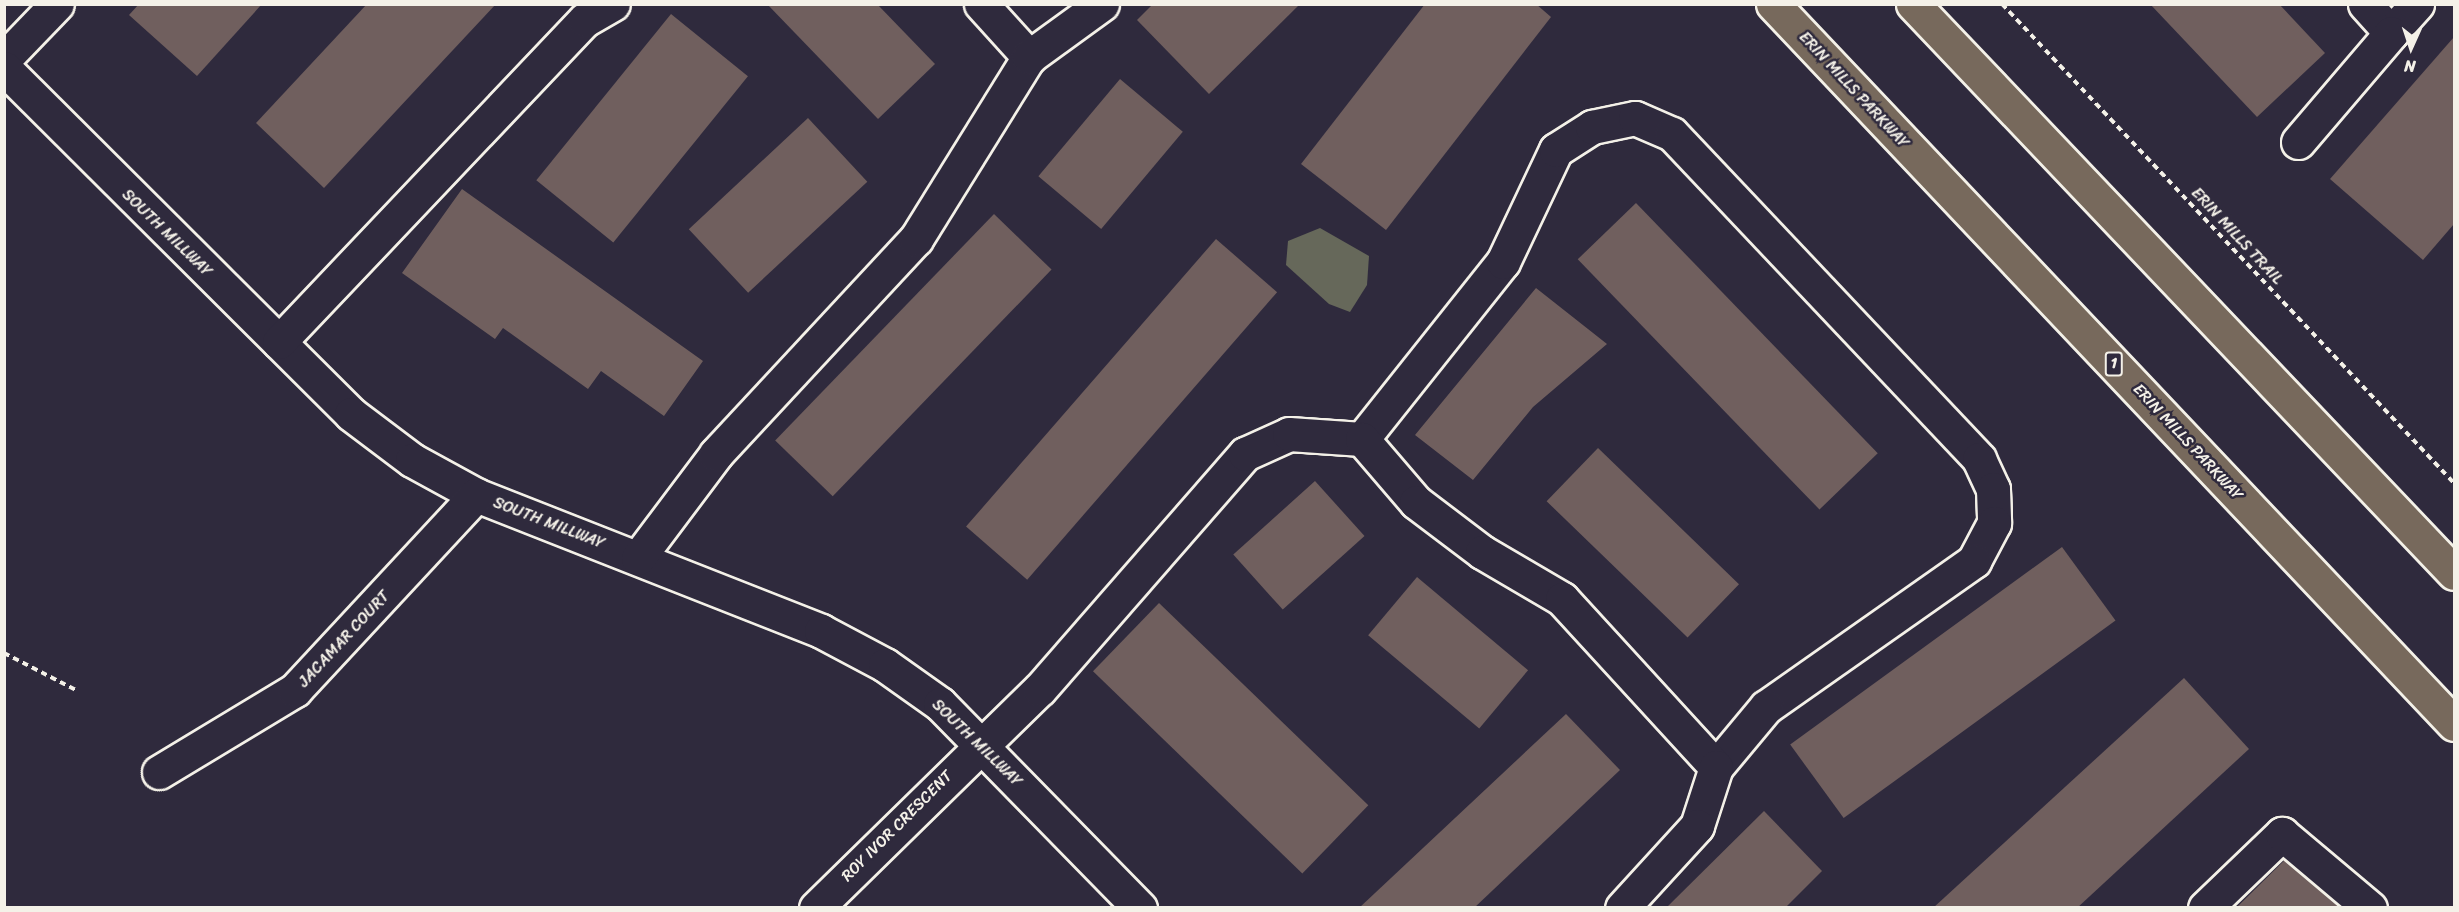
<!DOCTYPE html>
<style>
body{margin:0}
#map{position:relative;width:2459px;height:912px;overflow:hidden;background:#2f2a3d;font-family:Sriracha,sans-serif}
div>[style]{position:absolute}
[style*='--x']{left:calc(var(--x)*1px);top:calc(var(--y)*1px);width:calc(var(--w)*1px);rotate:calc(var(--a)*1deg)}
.green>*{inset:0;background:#66685a}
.building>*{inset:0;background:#705f5e;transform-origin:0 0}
.path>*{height:4px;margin-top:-2px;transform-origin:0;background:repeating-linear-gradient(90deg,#f4f1e8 0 6px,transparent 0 10.5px)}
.roads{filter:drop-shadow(2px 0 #f4f1e8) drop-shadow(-2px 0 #f4f1e8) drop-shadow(0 2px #f4f1e8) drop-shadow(0 -2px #f4f1e8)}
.minor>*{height:33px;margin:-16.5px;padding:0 16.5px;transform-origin:16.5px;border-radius:16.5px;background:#2f2a3d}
.major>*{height:33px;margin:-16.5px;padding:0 16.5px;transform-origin:16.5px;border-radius:16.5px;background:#77695c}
span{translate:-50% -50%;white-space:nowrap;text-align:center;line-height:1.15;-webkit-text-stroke:5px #2f2a3d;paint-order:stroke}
.shield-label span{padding:2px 4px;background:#2f2a3d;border:2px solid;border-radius:4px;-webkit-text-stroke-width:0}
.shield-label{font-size:15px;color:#f4f1e8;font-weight:700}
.street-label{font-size:16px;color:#f4f1e8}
.frame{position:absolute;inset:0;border:6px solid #f4f1e8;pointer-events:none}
.north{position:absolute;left:2381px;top:18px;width:60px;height:60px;-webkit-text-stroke:4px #2f2a3d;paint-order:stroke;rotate:183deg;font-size:16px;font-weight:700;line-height:24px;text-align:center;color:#f4f1e8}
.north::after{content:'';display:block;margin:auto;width:21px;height:27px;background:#f4f1e8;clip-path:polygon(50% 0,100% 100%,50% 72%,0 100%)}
</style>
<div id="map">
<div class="green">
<i style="clip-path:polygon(1320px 228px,1369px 256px,1367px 285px,1350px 312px,1329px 304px,1286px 265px,1288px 241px)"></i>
</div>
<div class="building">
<i style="clip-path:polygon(139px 4px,262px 4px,197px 76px,129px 15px)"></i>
<i style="clip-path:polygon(367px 4px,496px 4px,324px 188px,256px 123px)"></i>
<i style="clip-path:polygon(767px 4px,877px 4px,935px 64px,878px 119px)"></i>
<i style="clip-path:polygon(1153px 4px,1300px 4px,1209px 94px,1137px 20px)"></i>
<i style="clip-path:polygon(1425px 4px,1536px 4px,1551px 17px,1386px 230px,1301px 164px)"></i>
<i style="clip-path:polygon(2150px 4px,2279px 4px,2325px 53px,2257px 117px)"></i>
<i style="left:671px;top:14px;width:99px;height:214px;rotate:39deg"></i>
<i style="clip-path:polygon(2454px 37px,2454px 224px,2423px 260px,2330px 179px)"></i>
<i style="left:1120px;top:79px;width:82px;height:127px;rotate:40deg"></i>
<i style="left:808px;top:118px;width:87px;height:163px;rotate:47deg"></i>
<i style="clip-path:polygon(462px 189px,703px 361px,664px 416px,601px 371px,588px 389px,503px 328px,495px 339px,402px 273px)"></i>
<i style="left:1636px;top:203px;width:348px;height:81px;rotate:46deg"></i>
<i style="left:994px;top:214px;width:80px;height:315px;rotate:44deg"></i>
<i style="left:1216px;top:239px;width:81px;height:381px;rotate:41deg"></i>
<i style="clip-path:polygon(1536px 288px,1607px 344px,1533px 407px,1473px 480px,1415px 435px)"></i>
<i style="left:1598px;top:448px;width:196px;height:74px;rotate:44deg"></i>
<i style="left:1315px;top:481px;width:74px;height:110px;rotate:48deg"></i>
<i style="left:2062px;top:547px;width:91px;height:336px;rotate:54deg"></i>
<i style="left:1417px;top:577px;width:145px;height:76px;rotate:40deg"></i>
<i style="left:1159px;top:603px;width:291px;height:95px;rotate:44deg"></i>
<i style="clip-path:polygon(2184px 678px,2249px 749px,2077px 908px,1933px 908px)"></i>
<i style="clip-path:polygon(1566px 714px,1620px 770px,1474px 908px,1359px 908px)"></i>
<i style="clip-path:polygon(1764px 811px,1822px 871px,1785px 908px,1666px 908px)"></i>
<i style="clip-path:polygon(2296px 849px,2353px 908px,2236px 908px)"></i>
</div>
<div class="path">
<i style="--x:2002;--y:4;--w:659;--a:46.66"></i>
<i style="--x:4;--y:653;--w:83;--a:27.2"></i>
</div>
<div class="roads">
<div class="minor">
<i style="--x:981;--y:4;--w:72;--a:47.8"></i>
<i style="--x:2365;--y:4;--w:39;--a:48"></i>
<i style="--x:2391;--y:33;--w:39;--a:-48"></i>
<i style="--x:4;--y:59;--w:76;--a:-46.1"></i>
<i style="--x:4;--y:68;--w:490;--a:44.9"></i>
<i style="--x:351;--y:414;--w:76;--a:37"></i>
<i style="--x:412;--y:460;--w:73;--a:28.7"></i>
<i style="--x:476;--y:495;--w:371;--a:21.5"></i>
<i style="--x:821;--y:631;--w:72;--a:28"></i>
<i style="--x:885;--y:665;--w:67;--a:35.3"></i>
<i style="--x:940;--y:704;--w:286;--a:45.6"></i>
<i style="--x:2298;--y:142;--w:143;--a:-49.5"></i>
<i style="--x:279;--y:342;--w:444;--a:-46.5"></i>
<i style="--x:585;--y:20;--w:32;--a:-30"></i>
<i style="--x:1362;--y:439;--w:226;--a:-51.5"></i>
<i style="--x:1503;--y:262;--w:124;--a:-64.7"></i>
<i style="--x:1556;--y:150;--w:43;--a:-32.6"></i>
<i style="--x:1592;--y:127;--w:44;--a:-11.8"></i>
<i style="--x:1635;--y:118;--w:40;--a:23.4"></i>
<i style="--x:1672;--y:134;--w:447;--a:46.6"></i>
<i style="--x:1979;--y:459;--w:33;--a:65"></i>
<i style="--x:1993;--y:489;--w:34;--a:88"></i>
<i style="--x:1994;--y:523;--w:43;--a:117.8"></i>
<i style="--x:1974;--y:561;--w:254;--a:144.9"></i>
<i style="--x:1766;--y:707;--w:78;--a:129.8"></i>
<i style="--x:638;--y:558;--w:130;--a:-53.1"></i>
<i style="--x:716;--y:454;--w:294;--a:-47.1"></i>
<i style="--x:916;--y:239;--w:214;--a:-58.2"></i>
<i style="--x:1029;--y:57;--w:90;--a:-36"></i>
<i style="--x:159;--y:772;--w:159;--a:-31.1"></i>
<i style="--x:295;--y:690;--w:266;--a:-47.1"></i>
<i style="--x:816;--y:908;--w:313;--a:-44.4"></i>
<i style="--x:1040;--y:689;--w:312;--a:-48.9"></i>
<i style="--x:1245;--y:454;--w:48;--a:-24.4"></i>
<i style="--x:1289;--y:434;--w:73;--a:3.9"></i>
<i style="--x:1362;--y:439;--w:83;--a:49.4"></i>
<i style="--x:1416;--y:502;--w:83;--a:37.1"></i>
<i style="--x:1482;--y:552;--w:93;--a:30.4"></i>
<i style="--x:1562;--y:599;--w:228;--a:47.5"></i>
<i style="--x:1716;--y:767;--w:62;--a:107.9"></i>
<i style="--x:1697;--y:826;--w:111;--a:132.4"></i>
<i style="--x:2205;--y:908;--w:107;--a:-43.9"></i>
<i style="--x:2282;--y:834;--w:115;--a:40.1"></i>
</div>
<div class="major">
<i style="--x:1773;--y:4;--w:991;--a:46.59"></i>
<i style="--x:1913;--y:4;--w:785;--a:46.44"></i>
</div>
</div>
<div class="shield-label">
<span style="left:2114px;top:364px">1</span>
</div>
<div class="street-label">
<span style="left:1854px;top:90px;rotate:47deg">ERIN MILLS PARKWAY</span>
<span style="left:167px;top:233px;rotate:44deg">SOUTH MILLWAY</span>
<span style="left:2237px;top:236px;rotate:47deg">ERIN MILLS TRAIL</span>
<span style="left:2188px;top:442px;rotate:47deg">ERIN MILLS PARKWAY</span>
<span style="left:549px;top:523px;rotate:21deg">SOUTH MILLWAY</span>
<span style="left:344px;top:639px;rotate:-47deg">JACAMAR COURT</span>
<span style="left:977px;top:743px;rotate:44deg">SOUTH MILLWAY</span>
<span style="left:897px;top:826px;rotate:-45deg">ROY IVOR CRESCENT</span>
</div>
<div class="frame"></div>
<div class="north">N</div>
</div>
